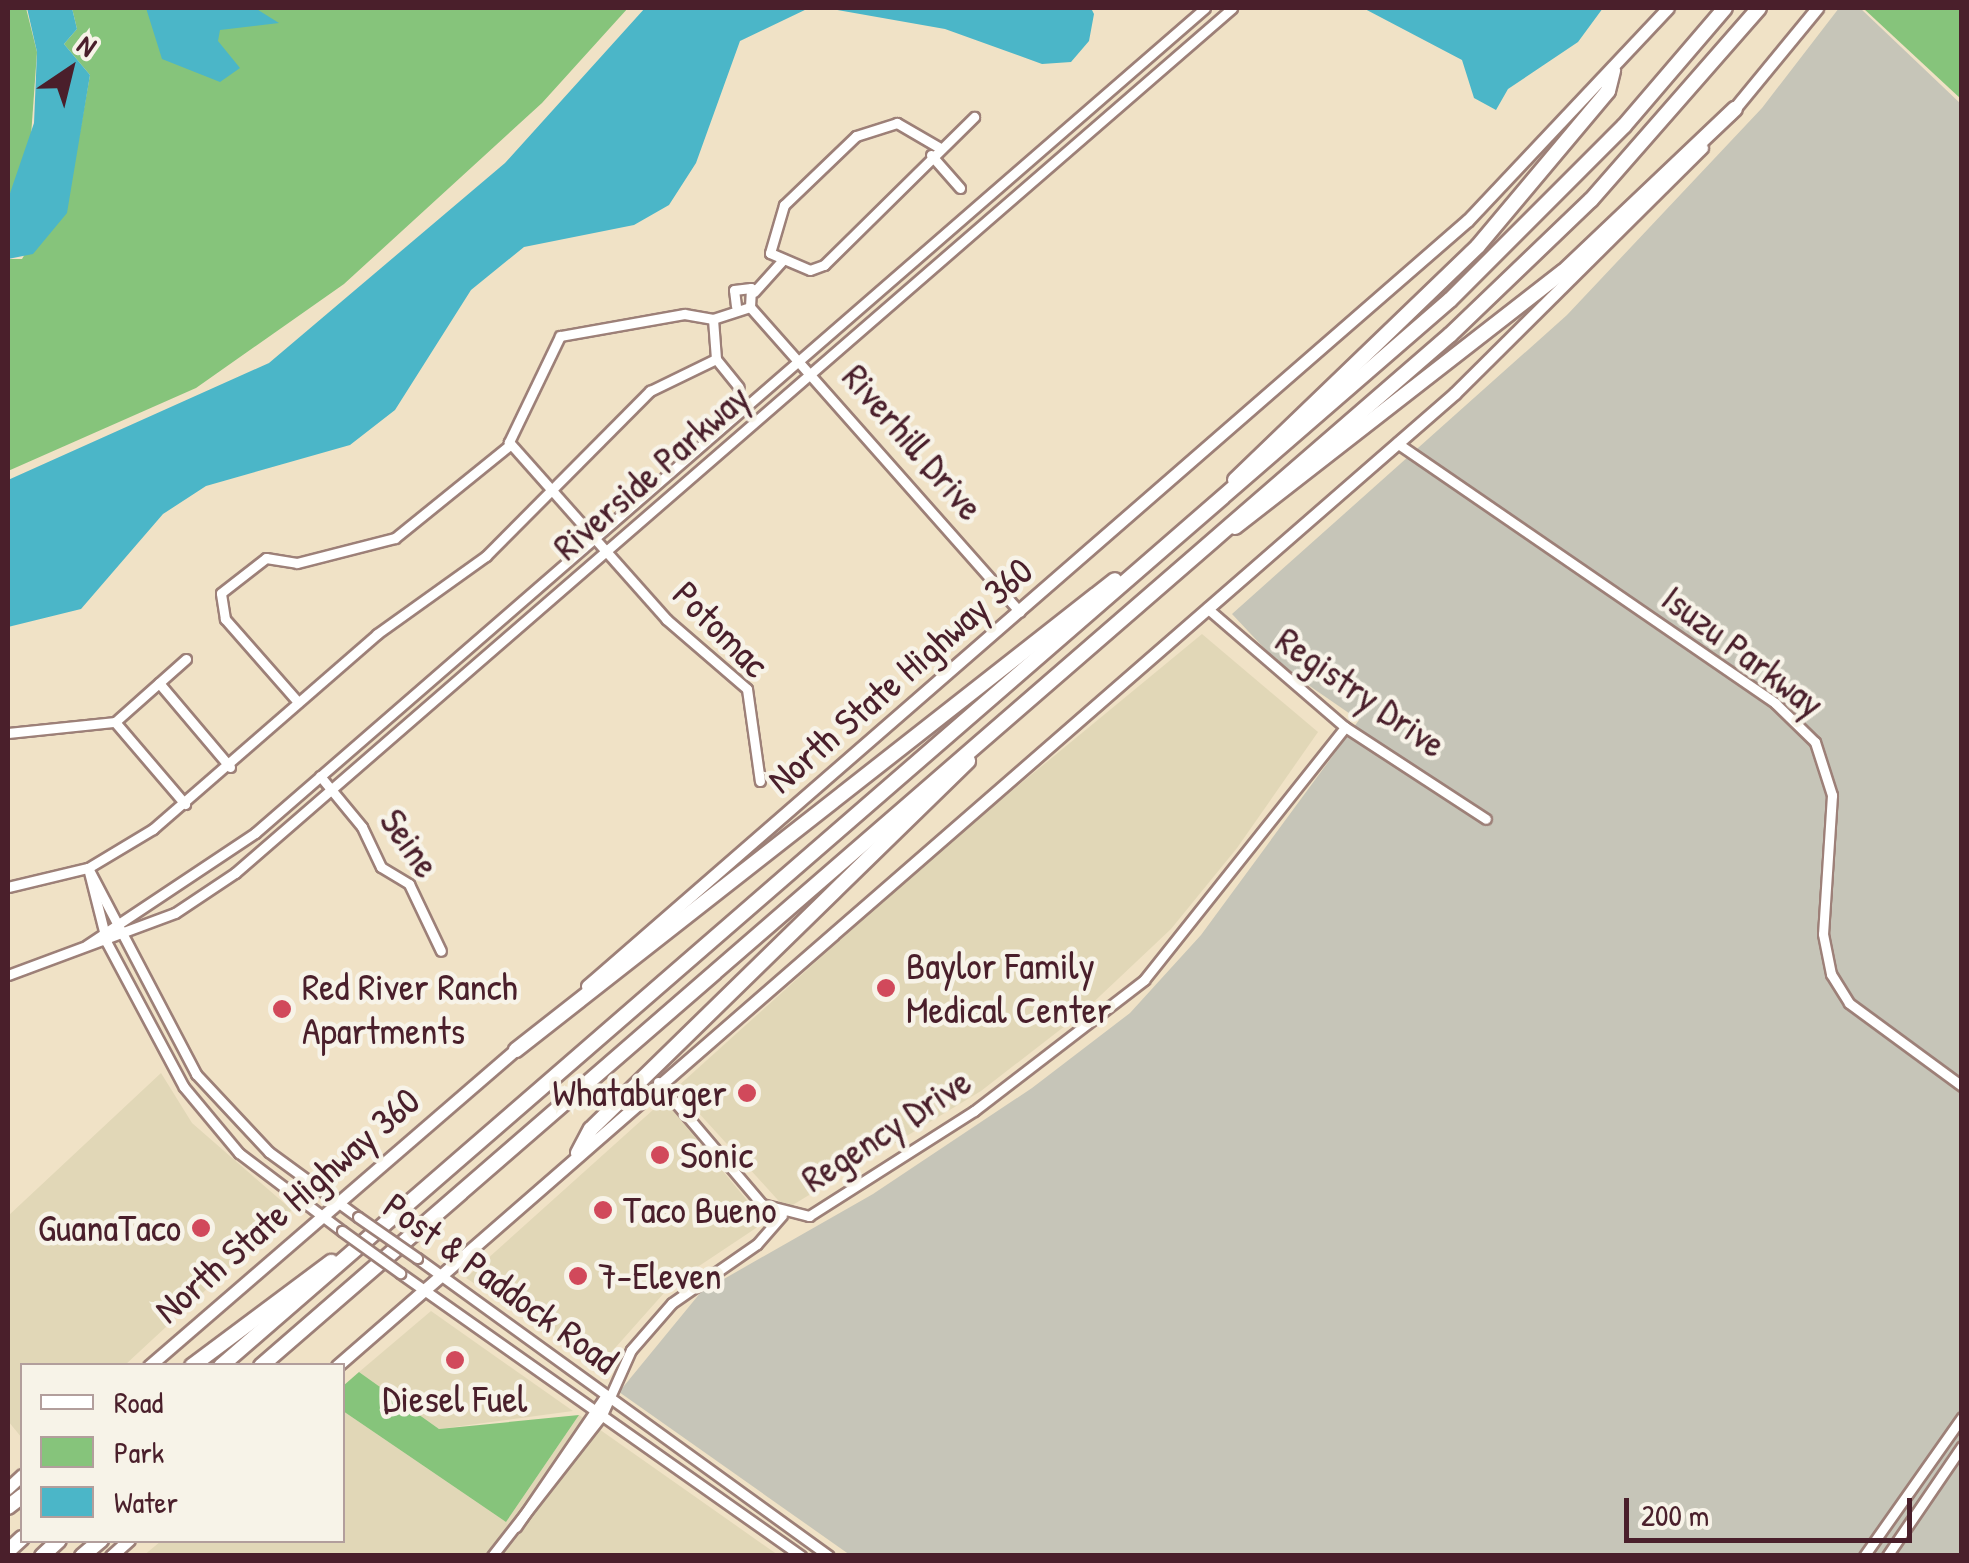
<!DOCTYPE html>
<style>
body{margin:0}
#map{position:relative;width:1969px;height:1563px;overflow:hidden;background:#f0e2c6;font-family:"Patrick Hand",sans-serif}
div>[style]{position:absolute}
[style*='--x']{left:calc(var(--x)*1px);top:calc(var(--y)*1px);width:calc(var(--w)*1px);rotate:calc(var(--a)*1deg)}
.built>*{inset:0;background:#e1d7b7}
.industrial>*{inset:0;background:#c6c5b8}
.green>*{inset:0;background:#86c47b}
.water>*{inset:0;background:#4bb6c8}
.roads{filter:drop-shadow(2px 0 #9d8078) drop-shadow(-2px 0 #9d8078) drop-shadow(0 2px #9d8078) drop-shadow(0 -2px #9d8078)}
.minor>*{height:9px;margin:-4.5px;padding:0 4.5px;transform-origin:4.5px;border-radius:4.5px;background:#fff}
.major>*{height:11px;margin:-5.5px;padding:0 5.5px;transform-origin:5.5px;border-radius:5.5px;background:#fff}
.highway>*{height:14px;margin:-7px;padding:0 7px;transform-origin:7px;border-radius:7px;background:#fff}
.bridges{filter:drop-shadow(2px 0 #9d8078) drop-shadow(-2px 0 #9d8078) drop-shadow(0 2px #9d8078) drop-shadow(0 -2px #9d8078)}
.minor-bridge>*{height:9px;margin:-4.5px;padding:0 4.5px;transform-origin:4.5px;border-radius:4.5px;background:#fff}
.dots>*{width:28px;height:28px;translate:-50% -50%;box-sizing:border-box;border:5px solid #f7f3e8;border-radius:50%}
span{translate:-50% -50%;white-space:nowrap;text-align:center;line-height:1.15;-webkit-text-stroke:9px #f7f3e8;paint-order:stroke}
.street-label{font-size:38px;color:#4a1f2b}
.poi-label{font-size:38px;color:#4a1f2b}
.left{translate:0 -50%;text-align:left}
.right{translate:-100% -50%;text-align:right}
.frame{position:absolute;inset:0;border:10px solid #4a1f2b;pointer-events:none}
.legend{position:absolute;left:20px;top:1363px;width:325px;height:180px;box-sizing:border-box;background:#f7f3e8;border:2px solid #b29e9c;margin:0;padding:12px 18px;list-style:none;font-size:30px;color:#4a1f2b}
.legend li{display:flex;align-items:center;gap:20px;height:50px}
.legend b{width:50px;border:2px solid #b29e9c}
.north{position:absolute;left:20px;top:20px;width:100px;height:100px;-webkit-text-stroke:8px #f7f3e8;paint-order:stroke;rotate:35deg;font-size:28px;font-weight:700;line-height:40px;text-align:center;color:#4a1f2b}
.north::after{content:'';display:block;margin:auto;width:35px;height:45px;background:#4a1f2b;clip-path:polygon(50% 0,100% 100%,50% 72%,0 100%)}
.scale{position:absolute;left:1624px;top:1498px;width:288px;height:45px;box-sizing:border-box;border:5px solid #4a1f2b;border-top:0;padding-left:12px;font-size:30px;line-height:35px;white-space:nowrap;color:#4a1f2b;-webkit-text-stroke:8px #f7f3e8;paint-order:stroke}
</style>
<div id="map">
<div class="built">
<i style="clip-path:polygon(1202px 634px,1318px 732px,1237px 848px,1171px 929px,1083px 1012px,981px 1091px,786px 1209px,676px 1088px,940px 850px)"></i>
<i style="clip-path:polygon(161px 1073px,192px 1123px,292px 1210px,125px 1365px,22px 1366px,22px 1438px,8px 1421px,8px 1216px)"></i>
<i style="clip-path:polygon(664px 1100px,765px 1222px,672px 1284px,599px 1366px,466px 1278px)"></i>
<i style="clip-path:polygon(431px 1311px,573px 1411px,439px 1429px,359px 1372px)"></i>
<i style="clip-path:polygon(343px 1411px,506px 1522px,579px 1415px,778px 1555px,143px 1556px,161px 1541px,342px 1540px)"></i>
</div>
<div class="industrial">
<i style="clip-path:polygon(1839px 8px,1860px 8px,1961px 104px,1961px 1555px,850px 1555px,619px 1392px,701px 1292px,873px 1194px,1032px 1088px,1130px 1013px,1201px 935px,1359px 720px,1282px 667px,1232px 614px,1567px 315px,1762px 108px)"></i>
</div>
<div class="green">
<i style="clip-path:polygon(8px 8px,26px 8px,37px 52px,30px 150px,8px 199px)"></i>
<i style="clip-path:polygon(72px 8px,628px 8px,542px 103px,344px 284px,196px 388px,8px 471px,8px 259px,22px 259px,72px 176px,90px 75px,64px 44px,77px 29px)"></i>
<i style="clip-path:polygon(1863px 8px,1961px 8px,1961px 99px)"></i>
<i style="clip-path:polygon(359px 1372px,439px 1429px,579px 1415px,506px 1522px,343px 1411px,343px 1386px)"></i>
</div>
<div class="water">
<i style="clip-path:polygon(27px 8px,72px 8px,77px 29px,64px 44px,90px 75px,67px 213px,33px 254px,8px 259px,8px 199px,34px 123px,37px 52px)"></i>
<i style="clip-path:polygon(146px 8px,255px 8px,279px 23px,220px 30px,218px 41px,240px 68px,220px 82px,162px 59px)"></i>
<i style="clip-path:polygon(645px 8px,809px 8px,740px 41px,696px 163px,669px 205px,634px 225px,524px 247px,471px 290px,395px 410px,350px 445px,206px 486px,163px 514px,81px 609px,8px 627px,8px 480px,269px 363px,505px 163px)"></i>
<i style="clip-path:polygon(826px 8px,1091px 8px,1094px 14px,1089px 41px,1071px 62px,1042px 64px,945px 29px)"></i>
<i style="clip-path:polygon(1363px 8px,1603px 8px,1578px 42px,1508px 89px,1496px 110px,1474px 98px,1462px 60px)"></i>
</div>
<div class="roads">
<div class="minor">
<i style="--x:940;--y:148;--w:50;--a:-149.8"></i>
<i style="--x:897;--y:123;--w:43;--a:162.4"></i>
<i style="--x:856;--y:136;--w:100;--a:136.2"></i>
<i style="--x:784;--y:205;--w:50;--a:106.3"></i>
<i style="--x:770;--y:253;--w:43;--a:23"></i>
<i style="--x:810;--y:270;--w:15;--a:-20"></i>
<i style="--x:824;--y:265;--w:211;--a:-44.6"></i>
<i style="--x:931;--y:155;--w:44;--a:48.7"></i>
<i style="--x:754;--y:292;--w:42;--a:-47.9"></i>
<i style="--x:736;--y:306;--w:16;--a:-97"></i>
<i style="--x:734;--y:290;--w:17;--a:-7"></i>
<i style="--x:751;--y:288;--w:19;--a:93"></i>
<i style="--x:750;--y:307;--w:39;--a:162"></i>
<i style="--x:713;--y:319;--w:40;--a:85.7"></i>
<i style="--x:716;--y:359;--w:36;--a:51"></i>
<i style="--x:750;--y:307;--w:407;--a:48.5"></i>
<i style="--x:713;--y:319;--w:29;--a:-170"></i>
<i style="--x:684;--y:314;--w:126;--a:169.9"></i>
<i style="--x:560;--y:336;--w:118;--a:115.7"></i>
<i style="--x:509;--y:442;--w:237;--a:48.4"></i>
<i style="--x:666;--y:619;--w:107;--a:40.8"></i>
<i style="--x:747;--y:689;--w:93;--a:82"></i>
<i style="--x:1397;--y:443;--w:459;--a:34.5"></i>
<i style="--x:1775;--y:703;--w:56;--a:44.3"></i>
<i style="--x:1815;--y:742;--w:56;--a:72.2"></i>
<i style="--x:1832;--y:795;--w:139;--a:93.7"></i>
<i style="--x:1823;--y:934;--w:41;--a:78.7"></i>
<i style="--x:1831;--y:974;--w:34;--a:58"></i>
<i style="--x:1849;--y:1003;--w:140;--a:36.3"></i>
<i style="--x:1207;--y:608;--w:182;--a:40.8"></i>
<i style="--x:1345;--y:727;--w:168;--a:33.1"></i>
<i style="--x:159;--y:683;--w:110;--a:49.8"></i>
<i style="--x:298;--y:702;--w:111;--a:-131.3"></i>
<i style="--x:225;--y:619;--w:26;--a:-99"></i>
<i style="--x:221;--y:593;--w:57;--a:-37.9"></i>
<i style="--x:266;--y:558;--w:31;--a:9"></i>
<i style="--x:297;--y:563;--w:101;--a:-14.3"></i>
<i style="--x:395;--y:538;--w:148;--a:-39"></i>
<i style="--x:115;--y:722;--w:108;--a:49.5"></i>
<i style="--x:8;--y:733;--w:108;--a:-5.9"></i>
<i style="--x:115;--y:722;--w:95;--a:-41.6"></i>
<i style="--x:320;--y:776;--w:66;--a:50.5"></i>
<i style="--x:362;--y:827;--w:44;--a:64.6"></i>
<i style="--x:381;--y:867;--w:33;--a:31"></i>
<i style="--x:409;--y:884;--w:74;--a:64.5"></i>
<i style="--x:88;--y:868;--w:77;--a:75.8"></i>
<i style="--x:107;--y:943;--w:163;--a:61.9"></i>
<i style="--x:184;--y:1087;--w:86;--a:50.2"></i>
<i style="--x:239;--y:1153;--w:129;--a:37.1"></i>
<i style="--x:88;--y:868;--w:233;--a:62.3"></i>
<i style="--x:196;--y:1074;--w:107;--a:46.9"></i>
<i style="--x:269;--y:1152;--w:110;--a:36.1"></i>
<i style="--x:8;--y:887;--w:82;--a:-13.4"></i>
<i style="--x:88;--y:868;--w:76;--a:-31"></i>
<i style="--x:153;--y:829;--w:297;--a:-41"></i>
<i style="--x:377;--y:634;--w:134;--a:-35.6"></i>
<i style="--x:486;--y:556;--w:233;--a:-45.2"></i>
<i style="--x:650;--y:391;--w:73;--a:-25.9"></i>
<i style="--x:87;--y:945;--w:202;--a:-33.7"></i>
<i style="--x:255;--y:833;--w:1258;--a:-40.97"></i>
<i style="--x:8;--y:975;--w:178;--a:-20.4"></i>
<i style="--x:175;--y:913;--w:72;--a:-33.7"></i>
<i style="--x:235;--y:873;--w:1320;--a:-40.94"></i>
<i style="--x:658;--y:1082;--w:160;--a:49.6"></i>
<i style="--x:762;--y:1204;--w:49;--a:14.3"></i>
<i style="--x:809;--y:1216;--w:196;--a:-32.5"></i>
<i style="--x:974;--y:1111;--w:215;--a:-37.6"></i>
<i style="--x:1144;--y:980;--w:323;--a:-51.5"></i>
<i style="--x:417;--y:1258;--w:508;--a:35.88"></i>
<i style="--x:400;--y:1273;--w:491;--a:35.2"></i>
<i style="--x:516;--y:1527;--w:160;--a:-55.7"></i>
<i style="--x:492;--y:1556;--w:179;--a:-52"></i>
<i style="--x:602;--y:1415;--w:71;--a:-66"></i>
<i style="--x:631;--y:1350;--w:62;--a:-48.9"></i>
<i style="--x:672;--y:1303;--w:103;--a:-34.8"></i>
<i style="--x:757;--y:1244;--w:38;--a:-49"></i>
<i style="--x:1864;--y:1556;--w:170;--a:-54.8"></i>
<i style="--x:1887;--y:1556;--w:133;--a:-55.7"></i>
</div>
<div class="major">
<i style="--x:1730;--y:114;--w:137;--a:-50.6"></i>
<i style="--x:587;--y:986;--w:1167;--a:-41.01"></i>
<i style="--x:1468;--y:220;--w:291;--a:-46.7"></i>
<i style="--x:149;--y:1366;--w:491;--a:-40.8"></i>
<i style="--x:337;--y:1366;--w:1482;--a:-41.03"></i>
<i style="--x:1455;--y:393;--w:348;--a:-44.8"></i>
<i style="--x:8;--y:1488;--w:19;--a:-43"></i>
<i style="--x:111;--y:1556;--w:24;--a:-42"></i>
</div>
<div class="highway">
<i style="--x:1235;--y:480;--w:337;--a:-43.9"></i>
<i style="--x:1478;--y:246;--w:202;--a:-50"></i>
<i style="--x:1608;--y:91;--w:21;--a:-76"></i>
<i style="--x:1235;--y:527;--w:415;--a:-37.9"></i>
<i style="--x:1563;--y:272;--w:237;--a:-43.5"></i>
<i style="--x:516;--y:1050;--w:761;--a:-38.12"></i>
<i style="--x:578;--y:1153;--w:27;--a:-62"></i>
<i style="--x:591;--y:1129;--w:527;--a:-44.31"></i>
<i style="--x:192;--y:1366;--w:174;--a:-36.8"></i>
<i style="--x:221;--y:1366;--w:1627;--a:-40.94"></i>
<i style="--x:1450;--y:300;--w:246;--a:-45"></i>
<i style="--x:1624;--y:126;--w:155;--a:-49.4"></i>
<i style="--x:261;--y:1366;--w:1574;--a:-40.93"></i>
<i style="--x:1450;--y:335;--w:195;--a:-43.8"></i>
<i style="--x:1591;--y:200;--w:255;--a:-48.8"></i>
<i style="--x:8;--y:1507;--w:18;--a:-38"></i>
<i style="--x:8;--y:1551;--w:19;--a:-43"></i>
<i style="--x:42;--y:1556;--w:23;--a:-43"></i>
<i style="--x:82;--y:1556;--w:25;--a:-40"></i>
</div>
</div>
<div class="bridges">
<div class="minor-bridge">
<i style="--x:358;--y:1217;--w:72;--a:34.8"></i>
<i style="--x:342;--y:1231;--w:72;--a:35.9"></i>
</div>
</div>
<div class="dots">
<i style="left:886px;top:988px;background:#d1495b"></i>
<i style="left:282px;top:1009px;background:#d1495b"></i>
<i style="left:747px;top:1093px;background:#d1495b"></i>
<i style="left:660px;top:1155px;background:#d1495b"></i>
<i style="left:603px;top:1210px;background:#d1495b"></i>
<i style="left:201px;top:1228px;background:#d1495b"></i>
<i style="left:578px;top:1276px;background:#d1495b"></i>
<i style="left:455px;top:1360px;background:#d1495b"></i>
</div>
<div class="street-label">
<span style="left:913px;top:442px;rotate:49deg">Riverhill Drive</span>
<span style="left:651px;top:472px;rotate:-41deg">Riverside Parkway</span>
<span style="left:721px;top:629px;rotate:45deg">Potomac</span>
<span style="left:1743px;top:651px;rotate:37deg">Isuzu Parkway</span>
<span style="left:900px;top:675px;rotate:-41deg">North State Highway 360</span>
<span style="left:1361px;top:692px;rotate:35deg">Registry Drive</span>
<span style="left:410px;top:843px;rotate:55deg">Seine</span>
<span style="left:886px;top:1130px;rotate:-33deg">Regency Drive</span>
<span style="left:287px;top:1205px;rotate:-41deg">North State Highway 360</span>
<span style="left:501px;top:1283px;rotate:36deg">Post &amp; Paddock Road</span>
</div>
<div class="poi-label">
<span class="left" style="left:906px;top:988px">Baylor Family<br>Medical Center</span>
<span class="left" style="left:302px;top:1009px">Red River Ranch<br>Apartments</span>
<span class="right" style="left:727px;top:1093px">Whataburger</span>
<span class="left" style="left:680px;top:1155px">Sonic</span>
<span class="left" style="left:623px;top:1210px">Taco Bueno</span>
<span class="right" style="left:181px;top:1228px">GuanaTaco</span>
<span class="left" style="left:598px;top:1276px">7-Eleven</span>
<span style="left:455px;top:1399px">Diesel Fuel</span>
</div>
<div class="frame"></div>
<ul class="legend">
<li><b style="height:12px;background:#fff"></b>Road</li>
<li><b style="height:28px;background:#86c47b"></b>Park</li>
<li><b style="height:28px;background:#4bb6c8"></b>Water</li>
</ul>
<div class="north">N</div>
<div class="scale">200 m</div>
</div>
